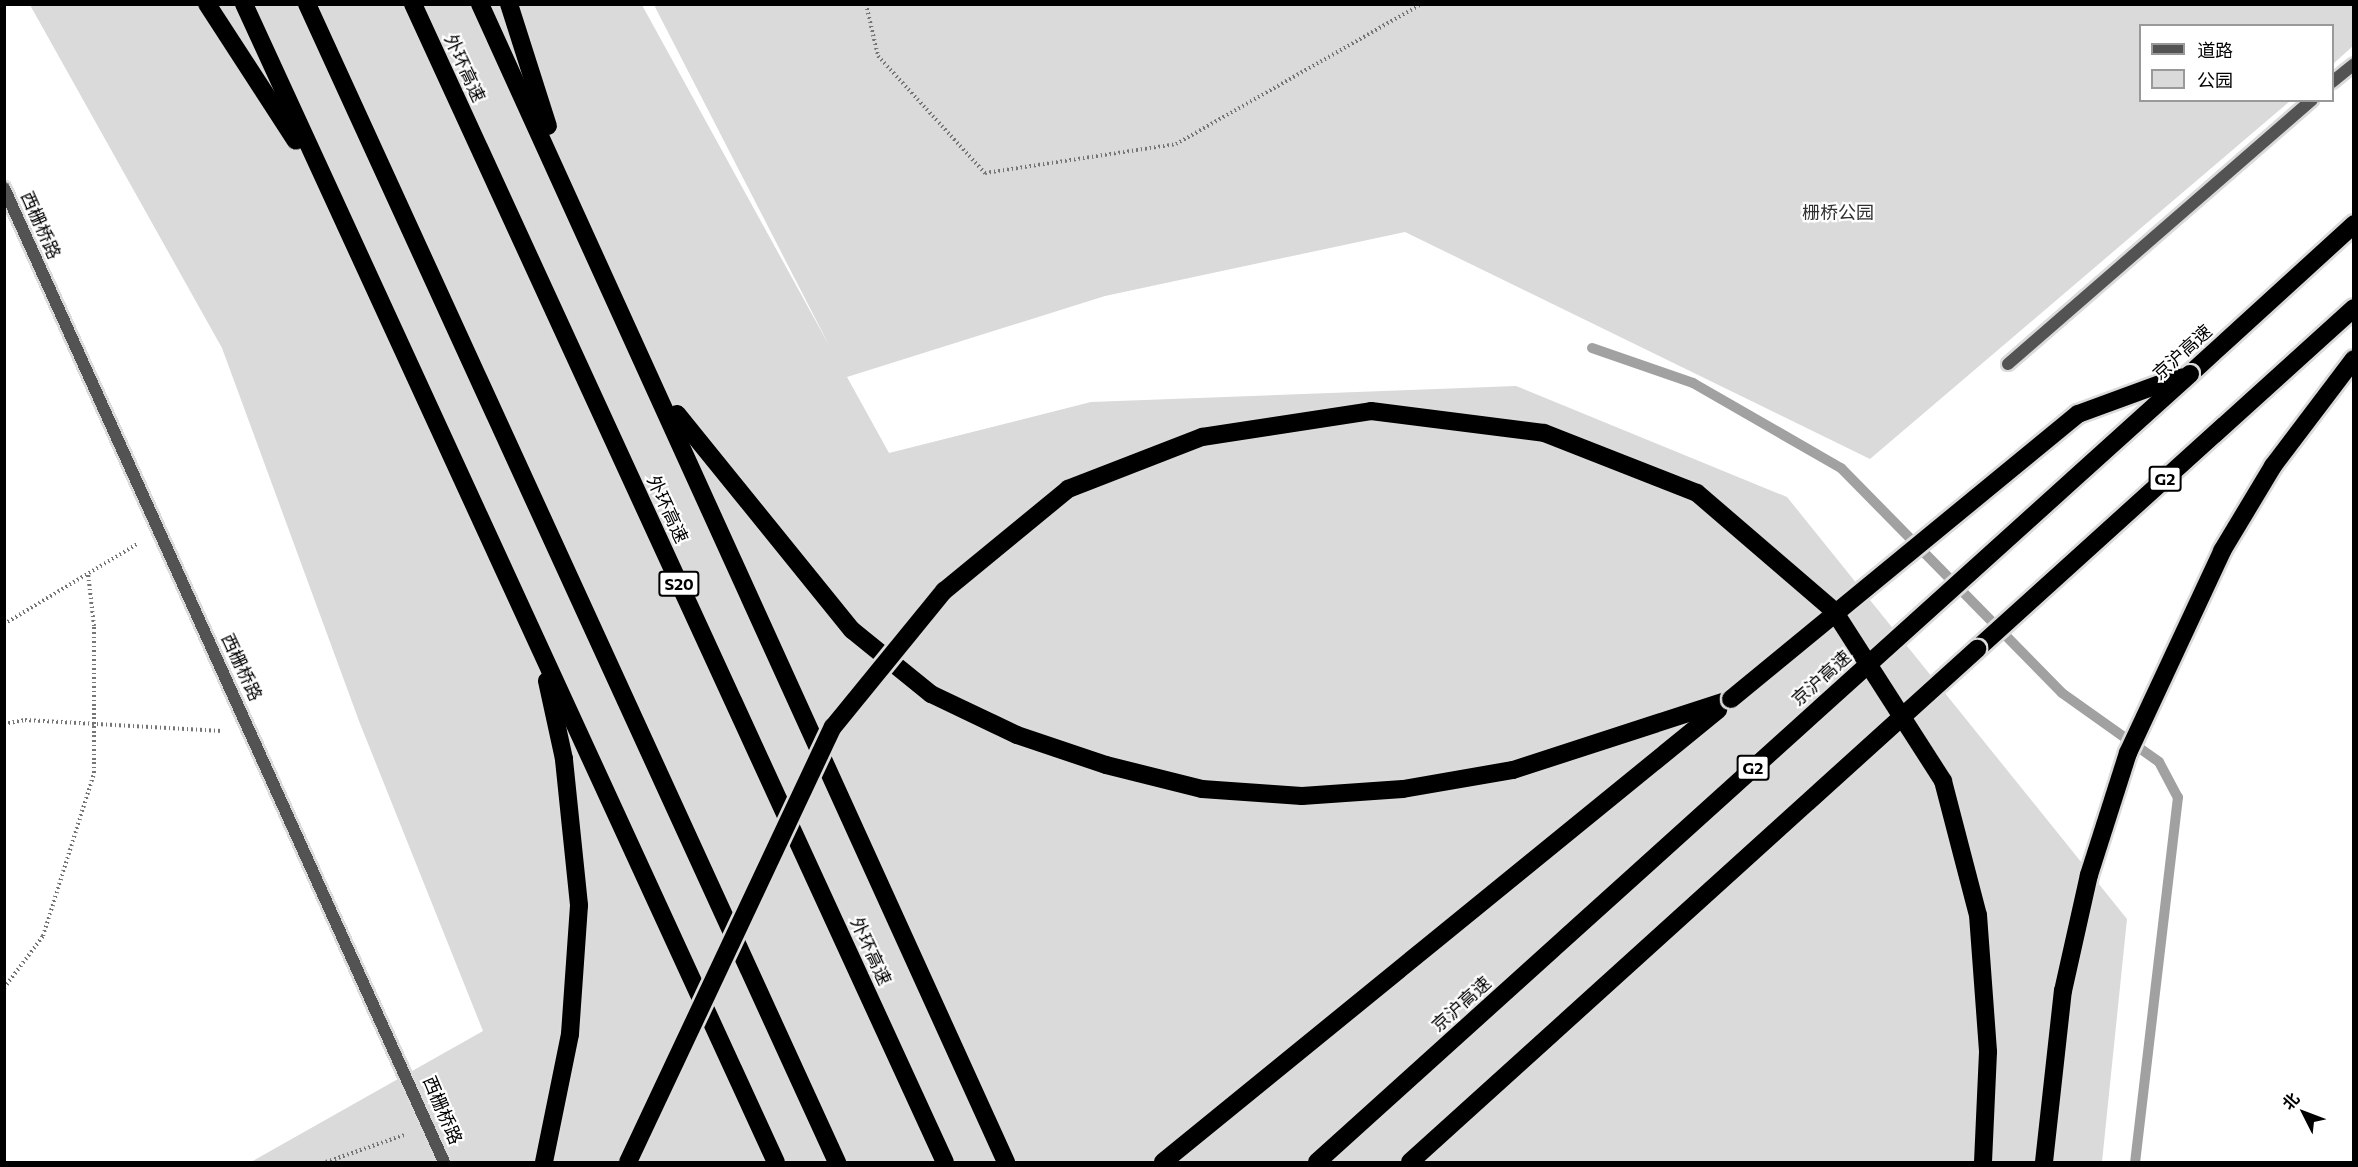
<!DOCTYPE html>
<meta charset="utf-8">
<style>
body{margin:0}
#map{position:relative;width:2358px;height:1167px;overflow:hidden;background:#fff;font-family:Commissioner,"Noto Sans SC",sans-serif}
div>[style]{position:absolute}
[style*='--x']{left:calc(var(--x)*1px);top:calc(var(--y)*1px);width:calc(var(--w)*1px);rotate:calc(var(--a)*1deg)}
.green>*{inset:0;background:#dadada}
.stream>*{height:10px;margin:-5px;padding:0 5px;transform-origin:5px;border-radius:5px;background:#a1a1a1}
.path>*{height:4px;margin-top:-2px;transform-origin:0;background:repeating-linear-gradient(90deg,#757575 0 1.5px,transparent 0 4.5px)}
.roads{filter:drop-shadow(2px 0 #dbdbdb) drop-shadow(-2px 0 #dbdbdb) drop-shadow(0 2px #dbdbdb) drop-shadow(0 -2px #dbdbdb)}
.lane>*{height:12px;margin:-6px;padding:0 6px;transform-origin:6px;border-radius:6px;background:#535353}
.street>*{height:12px;margin:-6px;padding:0 6px;transform-origin:6px;border-radius:6px;background:#535353}
.highway>*{height:18px;margin:-9px;padding:0 9px;transform-origin:9px;border-radius:9px;background:#000}
.bridges{filter:drop-shadow(2px 0 #dbdbdb) drop-shadow(-2px 0 #dbdbdb) drop-shadow(0 2px #dbdbdb) drop-shadow(0 -2px #dbdbdb)}
.highway-bridge>*{height:18px;margin:-9px;padding:0 9px;transform-origin:9px;border-radius:9px;background:#000}
span{translate:-50% -50%;white-space:nowrap;text-align:center;line-height:1.15;-webkit-text-stroke:4.5px #fff;paint-order:stroke}
.shield-label span{padding:2px 4px;background:#fff;border:2px solid;border-radius:4px;-webkit-text-stroke-width:0}
.shield-label{font-size:16px;color:#000;font-weight:700}
.street-label{font-size:18px;color:#000}
.park-label{font-size:18px;color:#313131}
.frame{position:absolute;inset:0;border:6px solid #000;pointer-events:none}
.legend{position:absolute;left:2139px;top:24px;width:195px;height:78px;box-sizing:border-box;background:#fff;border:2px solid #999;margin:0;padding:8px 10px;list-style:none;font-size:18px;color:#000}
.legend li{display:flex;align-items:center;gap:12px;height:30px}
.legend b{width:30px;border:2px solid #999}
.north{position:absolute;left:2274px;top:1083px;width:60px;height:60px;-webkit-text-stroke:4px #fff;paint-order:stroke;rotate:312deg;font-size:16px;font-weight:700;line-height:24px;text-align:center;color:#000}
.north::after{content:'';display:block;margin:auto;width:21px;height:27px;background:#000;clip-path:polygon(50% 0,100% 100%,50% 72%,0 100%)}
</style>
<div id="map">
<div class="green">
<i style="clip-path:polygon(30px 5px,642px 5px,830px 347px,654px 5px,2353px 5px,2353px 46px,2333px 64px,2332px 26px,2140px 26px,2140px 100px,2290px 101px,1870px 459px,1405px 232px,1105px 296px,847px 377px,889px 453px,1091px 402px,1516px 386px,1787px 497px,2127px 919px,2102px 1162px,251px 1162px,483px 1031px,359px 721px,222px 348px)"></i>
</div>
<div class="stream">
<i style="--x:1592;--y:348;--w:107;--a:19.1"></i>
<i style="--x:1693;--y:383;--w:171;--a:29.9"></i>
<i style="--x:1841;--y:468;--w:315;--a:45.5"></i>
<i style="--x:2062;--y:693;--w:119;--a:35.4"></i>
<i style="--x:2159;--y:762;--w:40;--a:62"></i>
<i style="--x:2178;--y:797;--w:368;--a:96.7"></i>
</div>
<div class="path">
<i style="--x:866;--y:4;--w:53;--a:77"></i>
<i style="--x:878;--y:56;--w:159;--a:47.6"></i>
<i style="--x:985;--y:173;--w:193;--a:-8.6"></i>
<i style="--x:1176;--y:144;--w:282;--a:-29.7"></i>
<i style="--x:4;--y:624;--w:157;--a:-31"></i>
<i style="--x:4;--y:724;--w:21;--a:-11"></i>
<i style="--x:25;--y:720;--w:197;--a:3.2"></i>
<i style="--x:4;--y:988;--w:65;--a:-53.1"></i>
<i style="--x:43;--y:936;--w:171;--a:-72.6"></i>
<i style="--x:94;--y:773;--w:147;--a:-90"></i>
<i style="--x:94;--y:626;--w:53;--a:-96.5"></i>
<i style="--x:326;--y:1162;--w:83;--a:-19.1"></i>
</div>
<div class="roads">
<div class="lane">
<i style="--x:2332;--y:82;--w:28;--a:-39"></i>
<i style="--x:2008;--y:364;--w:403;--a:-41"></i>
</div>
<div class="street">
<i style="--x:4;--y:188;--w:1069;--a:65.69"></i>
</div>
<div class="highway">
<i style="--x:207;--y:4;--w:163;--a:57"></i>
<i style="--x:244;--y:4;--w:1274;--a:65.33"></i>
<i style="--x:307;--y:4;--w:1274;--a:65.41"></i>
<i style="--x:413;--y:4;--w:1274;--a:65.33"></i>
<i style="--x:480;--y:4;--w:1272;--a:65.57"></i>
<i style="--x:509;--y:4;--w:128;--a:72.3"></i>
<i style="--x:2190;--y:374;--w:222;--a:-42.4"></i>
<i style="--x:677;--y:414;--w:278;--a:51"></i>
<i style="--x:852;--y:630;--w:102;--a:39"></i>
<i style="--x:931;--y:694;--w:95;--a:25.5"></i>
<i style="--x:1017;--y:735;--w:94;--a:18.6"></i>
<i style="--x:1106;--y:765;--w:99;--a:14"></i>
<i style="--x:1202;--y:789;--w:100;--a:4"></i>
<i style="--x:1302;--y:796;--w:101;--a:-4"></i>
<i style="--x:1403;--y:789;--w:112;--a:-9.8"></i>
<i style="--x:1513;--y:770;--w:229;--a:-18"></i>
<i style="--x:1977;--y:649;--w:508;--a:-42.13"></i>
<i style="--x:544;--y:1162;--w:131;--a:-78.5"></i>
<i style="--x:570;--y:1034;--w:129;--a:-86"></i>
<i style="--x:579;--y:905;--w:147;--a:-95.9"></i>
<i style="--x:564;--y:759;--w:80;--a:-102.3"></i>
<i style="--x:1163;--y:1162;--w:716;--a:-39.16"></i>
<i style="--x:2044;--y:1162;--w:172;--a:-83.7"></i>
<i style="--x:2063;--y:991;--w:119;--a:-77.4"></i>
<i style="--x:2089;--y:875;--w:128;--a:-72.3"></i>
<i style="--x:2128;--y:753;--w:223;--a:-65"></i>
<i style="--x:2222;--y:551;--w:99;--a:-59"></i>
<i style="--x:2273;--y:466;--w:134;--a:-52.9"></i>
</div>
</div>
<div class="bridges">
<div class="highway-bridge">
<i style="--x:1731;--y:699;--w:449;--a:-39.4"></i>
<i style="--x:2078;--y:414;--w:108;--a:-20.1"></i>
<i style="--x:628;--y:1162;--w:481;--a:-64.8"></i>
<i style="--x:833;--y:727;--w:176;--a:-50.8"></i>
<i style="--x:944;--y:591;--w:161;--a:-39.4"></i>
<i style="--x:1068;--y:489;--w:144;--a:-21.2"></i>
<i style="--x:1202;--y:437;--w:171;--a:-8.7"></i>
<i style="--x:1371;--y:411;--w:174;--a:7.2"></i>
<i style="--x:1544;--y:433;--w:164;--a:21.4"></i>
<i style="--x:1697;--y:493;--w:181;--a:40.7"></i>
<i style="--x:1834;--y:611;--w:202;--a:57.3"></i>
<i style="--x:1943;--y:781;--w:138;--a:75.4"></i>
<i style="--x:1978;--y:915;--w:137;--a:85.8"></i>
<i style="--x:1988;--y:1052;--w:110;--a:92.6"></i>
<i style="--x:1317;--y:1162;--w:1176;--a:-42.07"></i>
<i style="--x:1410;--y:1162;--w:765;--a:-42.14"></i>
</div>
</div>
<div class="shield-label">
<span style="left:2165px;top:479px">G2</span>
<span style="left:679px;top:584px">S20</span>
<span style="left:1753px;top:768px">G2</span>
</div>
<div class="street-label">
<span style="left:465px;top:68px;rotate:65deg">外环高速</span>
<span style="left:41px;top:225px;rotate:66deg">西栅桥路</span>
<span style="left:2182px;top:352px;rotate:-42deg">京沪高速</span>
<span style="left:668px;top:509px;rotate:65deg">外环高速</span>
<span style="left:242px;top:667px;rotate:65deg">西栅桥路</span>
<span style="left:1821px;top:678px;rotate:-42deg">京沪高速</span>
<span style="left:871px;top:951px;rotate:65deg">外环高速</span>
<span style="left:1461px;top:1004px;rotate:-42deg">京沪高速</span>
<span style="left:443px;top:1110px;rotate:67deg">西栅桥路</span>
</div>
<div class="park-label">
<span style="left:1838px;top:212px">栅桥公园</span>
</div>
<div class="frame"></div>
<ul class="legend">
<li><b style="height:8px;background:#535353"></b>道路</li>
<li><b style="height:16px;background:#dadada"></b>公园</li>
</ul>
<div class="north">北</div>
</div>
